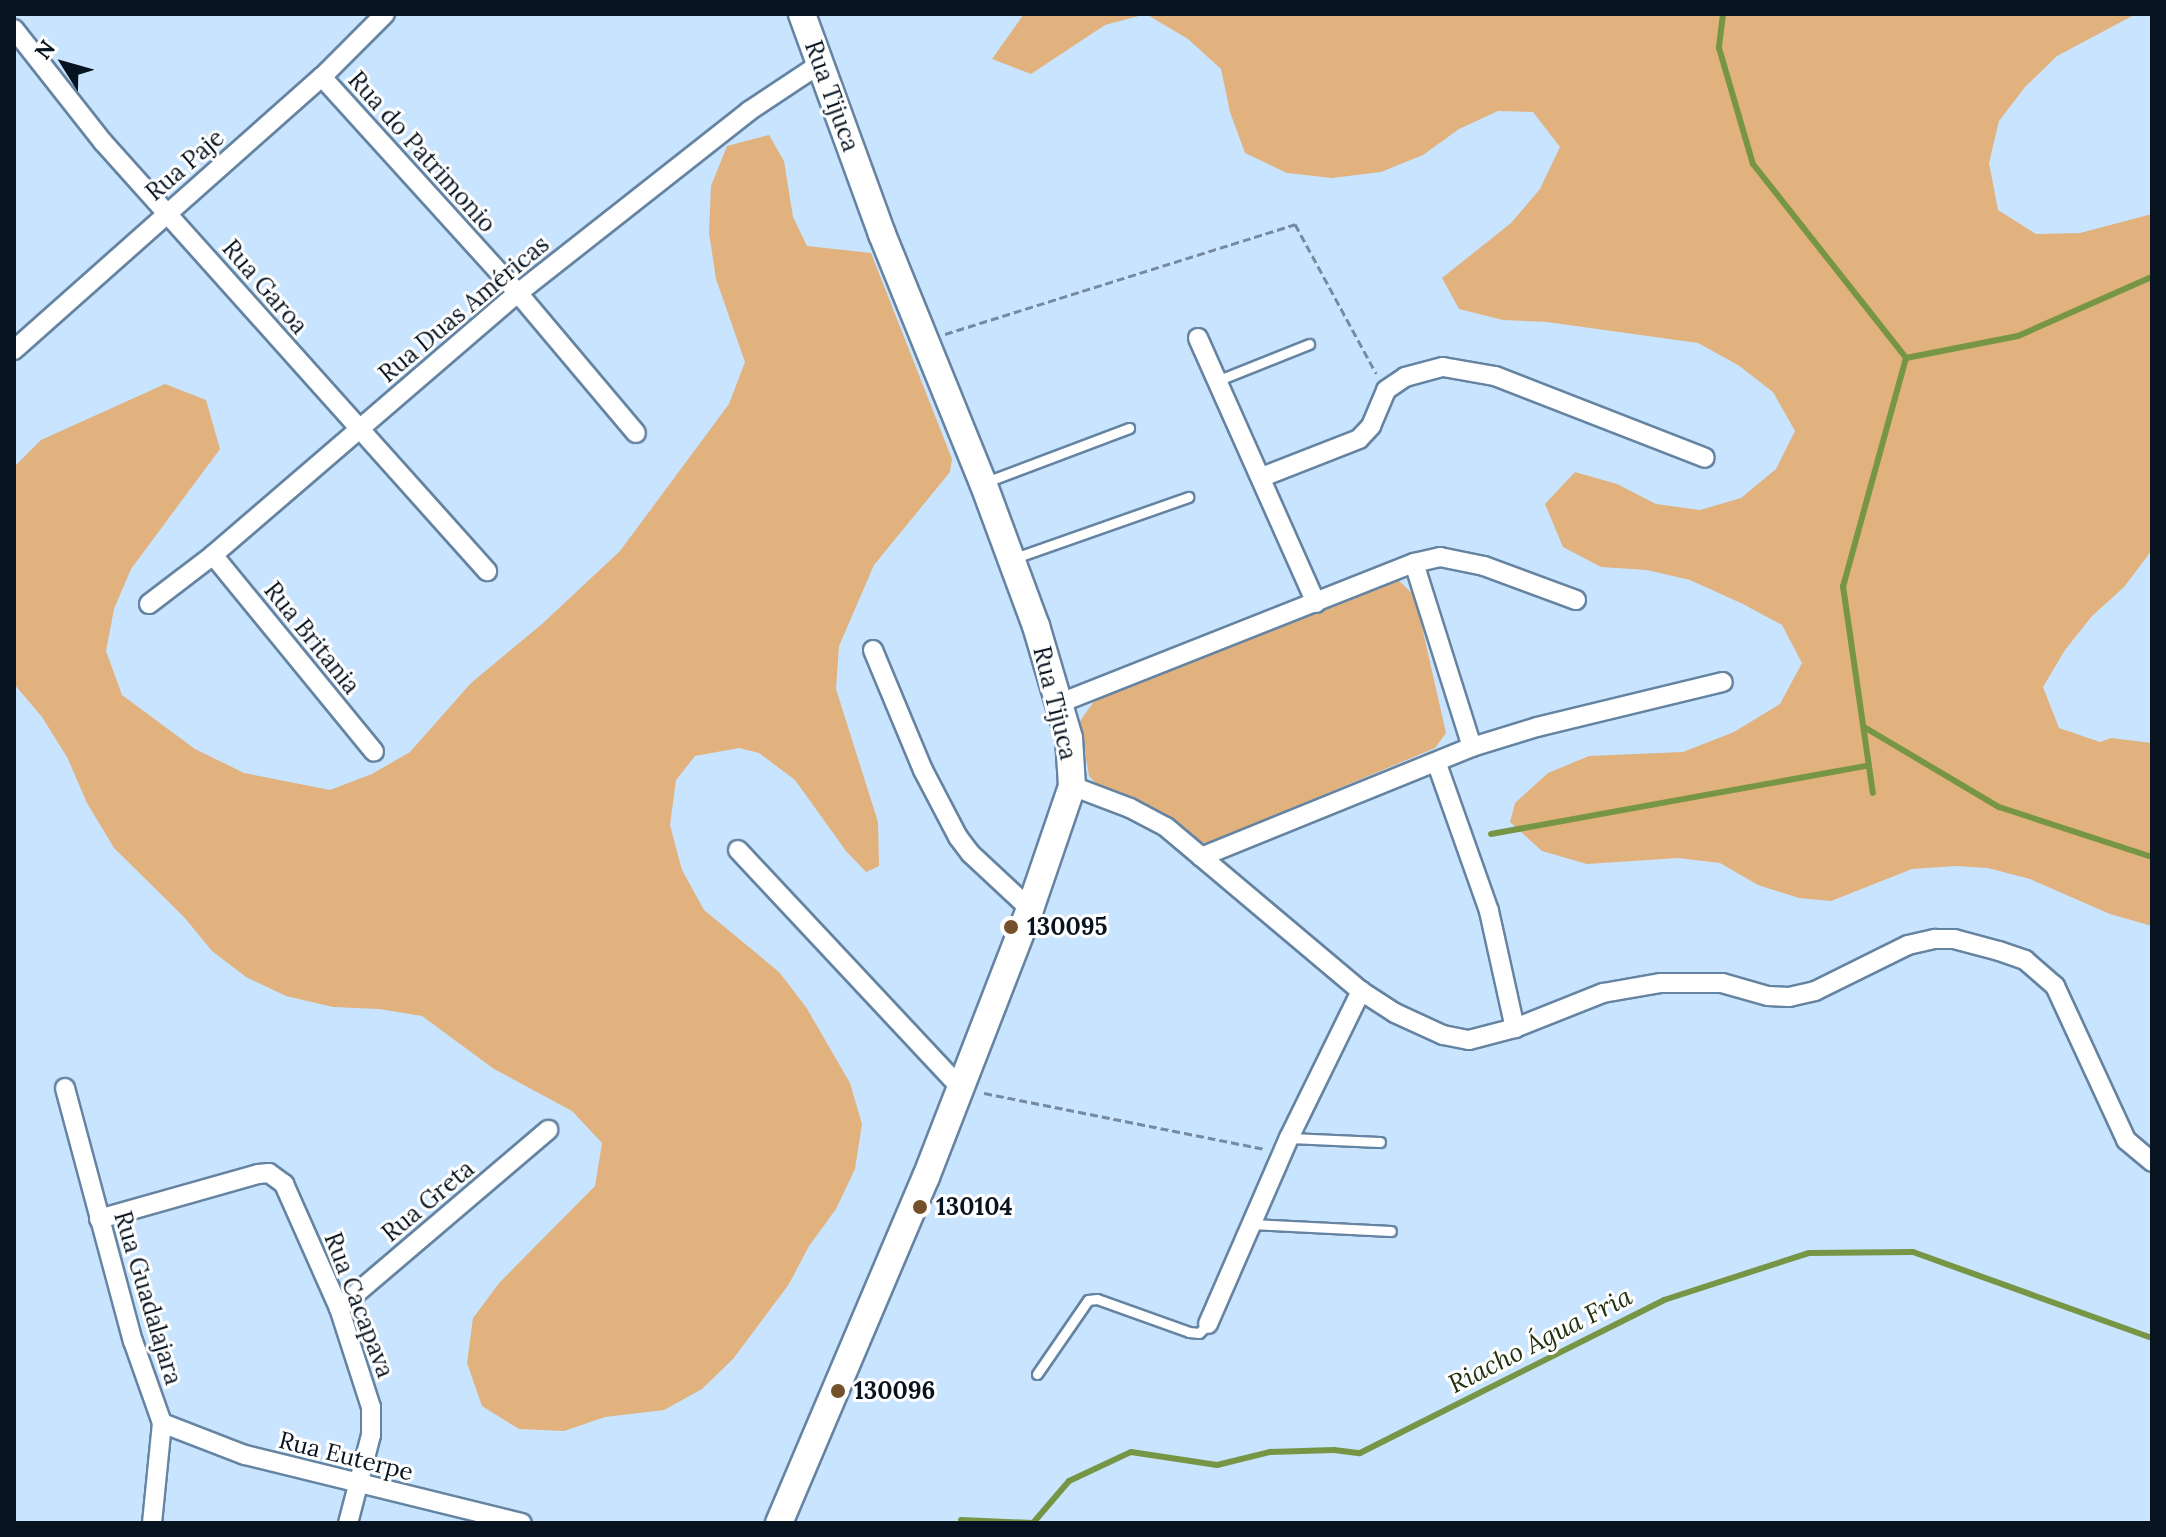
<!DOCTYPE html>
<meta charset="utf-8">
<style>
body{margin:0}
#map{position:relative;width:2166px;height:1537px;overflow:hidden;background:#c9e4fe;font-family:Lora,serif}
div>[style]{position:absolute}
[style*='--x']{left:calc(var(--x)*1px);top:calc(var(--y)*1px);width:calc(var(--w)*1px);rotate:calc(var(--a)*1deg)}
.green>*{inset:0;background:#e1b17e}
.stream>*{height:6px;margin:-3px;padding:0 3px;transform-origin:3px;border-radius:3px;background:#769646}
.path>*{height:3px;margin-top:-1.5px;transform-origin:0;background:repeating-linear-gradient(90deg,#768b9f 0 8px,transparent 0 12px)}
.roads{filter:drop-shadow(2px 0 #6584a2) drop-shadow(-2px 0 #6584a2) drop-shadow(0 2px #6584a2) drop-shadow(0 -2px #6584a2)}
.lane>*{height:9px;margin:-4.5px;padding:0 4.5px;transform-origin:4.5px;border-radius:4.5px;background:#fff}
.street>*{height:18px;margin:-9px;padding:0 9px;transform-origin:9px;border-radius:9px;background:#fff}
.secondary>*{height:26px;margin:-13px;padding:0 13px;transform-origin:13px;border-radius:13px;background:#fff}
.dots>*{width:22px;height:22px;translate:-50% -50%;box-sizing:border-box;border:4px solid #fff;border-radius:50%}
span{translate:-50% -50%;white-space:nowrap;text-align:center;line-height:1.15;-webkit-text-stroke:6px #fff;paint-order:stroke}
.street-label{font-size:24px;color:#07131f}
.poi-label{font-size:24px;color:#07131f;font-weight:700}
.left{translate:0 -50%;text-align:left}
.water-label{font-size:26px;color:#222f0d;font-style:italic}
.frame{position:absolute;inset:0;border:16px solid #07131f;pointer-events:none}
.north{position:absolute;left:24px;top:24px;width:80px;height:80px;-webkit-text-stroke:6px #fff;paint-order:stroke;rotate:307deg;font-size:22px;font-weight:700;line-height:32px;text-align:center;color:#07131f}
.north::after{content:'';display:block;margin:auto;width:28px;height:36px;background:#07131f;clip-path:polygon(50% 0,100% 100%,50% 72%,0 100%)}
</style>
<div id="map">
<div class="green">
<i style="clip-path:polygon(1024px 14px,2136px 14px,2057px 56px,2025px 87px,1999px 121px,1989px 163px,1998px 210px,2036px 234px,2080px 233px,2152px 214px,2152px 550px,2124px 587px,2092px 616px,2065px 650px,2043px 687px,2059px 728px,2100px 742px,2111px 738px,2152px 743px,2152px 926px,2110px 914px,2030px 879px,1988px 868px,1956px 866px,1912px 869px,1831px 901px,1799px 898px,1758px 885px,1720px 863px,1678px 858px,1587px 864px,1542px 851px,1510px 822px,1515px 803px,1548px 773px,1589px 756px,1683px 752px,1734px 732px,1780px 704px,1802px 663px,1782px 625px,1743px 604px,1690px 580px,1647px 570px,1601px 567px,1563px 547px,1545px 504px,1575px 472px,1617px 484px,1656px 504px,1700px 510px,1741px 498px,1776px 469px,1795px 431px,1773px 392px,1738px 365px,1698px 343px,1547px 322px,1503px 320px,1459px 309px,1442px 278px,1511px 223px,1540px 189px,1560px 147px,1533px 112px,1498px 111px,1459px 129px,1423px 155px,1381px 172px,1332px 178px,1287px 173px,1245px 153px,1230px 112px,1221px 69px,1188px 39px,1146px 14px,1105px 25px,1031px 74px,992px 59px)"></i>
<i style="clip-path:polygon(769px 135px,784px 161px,793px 217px,807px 246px,871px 253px,952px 459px,950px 472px,874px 565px,839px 646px,836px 689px,878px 822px,879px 866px,866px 872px,846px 851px,795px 780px,759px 753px,739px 748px,695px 756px,676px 780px,670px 825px,682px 870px,704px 910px,779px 972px,806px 1007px,850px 1083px,862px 1124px,855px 1169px,836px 1209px,809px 1246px,789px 1284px,733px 1359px,702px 1389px,664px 1410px,605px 1417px,564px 1431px,519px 1429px,482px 1406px,467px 1363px,473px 1318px,500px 1282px,595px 1186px,602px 1143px,572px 1111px,494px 1069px,422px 1016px,379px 1009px,333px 1007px,286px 996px,246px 977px,212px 951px,184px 917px,114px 848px,87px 803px,67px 757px,42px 717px,14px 684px,14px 467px,41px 440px,165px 384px,206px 400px,220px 449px,131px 569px,114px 609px,106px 651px,122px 695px,195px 749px,244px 773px,330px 790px,372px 774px,410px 752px,471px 683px,542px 624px,620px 551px,729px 404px,745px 362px,716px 279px,709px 233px,711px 186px,727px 146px)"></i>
<i style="clip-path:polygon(1398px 580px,1415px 596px,1446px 733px,1435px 748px,1209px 843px,1197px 842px,1099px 787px,1089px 776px,1080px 721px,1095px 700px)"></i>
</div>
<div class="stream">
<i style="--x:1723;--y:14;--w:34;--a:97"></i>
<i style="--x:1719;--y:48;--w:121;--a:73.7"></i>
<i style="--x:1753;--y:164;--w:247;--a:51.7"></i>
<i style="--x:1906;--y:358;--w:237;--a:105.4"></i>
<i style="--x:1843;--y:586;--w:209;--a:81.8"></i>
<i style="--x:1906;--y:358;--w:114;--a:-11.1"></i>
<i style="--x:2018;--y:336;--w:146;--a:-23.8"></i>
<i style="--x:1864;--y:727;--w:157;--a:30.7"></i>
<i style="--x:1999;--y:807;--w:161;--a:18.1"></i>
<i style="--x:1491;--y:834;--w:384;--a:-10.3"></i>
<i style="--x:961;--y:1520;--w:72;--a:2.4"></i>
<i style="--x:1033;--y:1523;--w:55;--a:-49.4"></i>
<i style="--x:1069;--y:1481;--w:68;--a:-25.1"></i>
<i style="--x:1131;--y:1452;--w:87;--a:8.6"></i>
<i style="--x:1217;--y:1465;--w:55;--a:-13.8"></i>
<i style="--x:1270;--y:1452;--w:64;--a:-1.8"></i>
<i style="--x:1334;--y:1450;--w:26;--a:7"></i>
<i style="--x:1360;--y:1453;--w:340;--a:-26.7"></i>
<i style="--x:1664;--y:1300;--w:152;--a:-18"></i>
<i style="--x:1809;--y:1253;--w:104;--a:-0.6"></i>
<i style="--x:1913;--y:1252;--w:254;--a:19.8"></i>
</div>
<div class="path">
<i style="--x:945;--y:334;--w:367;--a:-17.4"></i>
<i style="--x:1295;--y:224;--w:170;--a:61.5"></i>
<i style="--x:984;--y:1093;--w:285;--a:11.3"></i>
</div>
<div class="roads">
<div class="lane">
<i style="--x:1219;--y:380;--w:97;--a:-21.8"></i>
<i style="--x:986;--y:482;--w:153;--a:-20.7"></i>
<i style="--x:1012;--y:559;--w:187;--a:-19.4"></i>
<i style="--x:1289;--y:1138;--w:91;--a:2.5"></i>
<i style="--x:1251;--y:1224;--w:140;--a:2.9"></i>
<i style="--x:1037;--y:1374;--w:90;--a:-55.4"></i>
<i style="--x:1088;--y:1300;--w:9;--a:-6"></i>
<i style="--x:1097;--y:1299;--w:98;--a:19.7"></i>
<i style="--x:1189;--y:1332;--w:10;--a:6"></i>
<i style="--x:1199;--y:1333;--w:13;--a:-45"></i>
</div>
<div class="street">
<i style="--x:14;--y:29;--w:144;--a:51.8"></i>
<i style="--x:103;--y:142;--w:576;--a:48.17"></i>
<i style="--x:322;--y:77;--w:292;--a:47.8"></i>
<i style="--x:518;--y:293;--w:183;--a:49.9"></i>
<i style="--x:1198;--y:338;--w:290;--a:66"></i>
<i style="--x:14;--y:350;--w:412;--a:-41.6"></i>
<i style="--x:322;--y:77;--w:89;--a:-45"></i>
<i style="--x:1262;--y:477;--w:104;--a:-21.4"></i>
<i style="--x:1359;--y:439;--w:18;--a:-47"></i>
<i style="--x:1371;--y:426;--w:39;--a:-67"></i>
<i style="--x:1386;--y:390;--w:23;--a:-34"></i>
<i style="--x:1405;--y:377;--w:39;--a:-15"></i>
<i style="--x:1443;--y:367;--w:53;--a:9.8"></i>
<i style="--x:1495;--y:376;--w:225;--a:21.3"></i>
<i style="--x:213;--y:555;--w:254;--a:50.7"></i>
<i style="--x:1414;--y:563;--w:193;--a:72.5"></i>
<i style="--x:149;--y:604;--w:81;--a:-37.4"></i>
<i style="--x:213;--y:555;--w:402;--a:-40.7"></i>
<i style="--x:518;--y:293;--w:294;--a:-38.2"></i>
<i style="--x:749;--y:111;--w:85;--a:-33.5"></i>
<i style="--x:873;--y:650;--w:130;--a:67.4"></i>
<i style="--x:923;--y:770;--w:76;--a:62.4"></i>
<i style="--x:958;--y:837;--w:21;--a:53"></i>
<i style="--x:971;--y:854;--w:81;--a:43"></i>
<i style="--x:1060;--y:703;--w:381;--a:-21.6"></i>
<i style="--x:1414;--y:563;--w:27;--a:-13"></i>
<i style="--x:1440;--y:557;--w:45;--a:11.6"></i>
<i style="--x:1484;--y:566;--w:98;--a:20.3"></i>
<i style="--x:1437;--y:764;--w:156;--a:70.5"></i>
<i style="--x:1489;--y:911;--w:120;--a:77.5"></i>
<i style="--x:1072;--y:786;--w:62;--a:20.8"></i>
<i style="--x:1130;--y:808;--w:41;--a:27.8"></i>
<i style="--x:1166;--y:827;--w:255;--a:40.1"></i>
<i style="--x:1361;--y:991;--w:40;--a:32.9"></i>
<i style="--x:1395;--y:1013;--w:53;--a:24.6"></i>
<i style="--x:1443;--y:1035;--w:26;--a:11"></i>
<i style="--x:1469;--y:1040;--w:48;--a:-14.6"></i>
<i style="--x:1515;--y:1028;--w:95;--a:-21.7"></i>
<i style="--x:1603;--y:993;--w:59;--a:-9.8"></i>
<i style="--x:1661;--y:983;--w:61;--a:0"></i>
<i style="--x:1722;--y:983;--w:48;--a:15.8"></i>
<i style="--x:1768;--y:996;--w:21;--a:3"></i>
<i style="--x:1789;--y:997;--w:27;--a:-13"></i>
<i style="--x:1815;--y:991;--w:104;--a:-26.3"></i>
<i style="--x:1908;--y:945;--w:28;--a:-13"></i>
<i style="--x:1935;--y:939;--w:19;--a:0"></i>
<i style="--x:1954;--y:939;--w:47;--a:14.9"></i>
<i style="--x:1999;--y:951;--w:28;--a:19"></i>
<i style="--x:2025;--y:960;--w:40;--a:41"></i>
<i style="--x:2055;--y:986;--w:170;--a:65.2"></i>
<i style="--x:2126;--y:1140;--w:34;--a:40"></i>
<i style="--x:738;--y:850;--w:326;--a:46.9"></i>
<i style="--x:1201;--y:857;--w:292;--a:-22.1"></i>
<i style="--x:1472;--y:747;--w:68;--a:-17.1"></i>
<i style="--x:1537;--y:727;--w:191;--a:-13.6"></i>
<i style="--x:65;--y:1088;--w:262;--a:75"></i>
<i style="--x:133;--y:1341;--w:87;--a:70.5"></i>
<i style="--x:162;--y:1423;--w:100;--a:95.7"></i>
<i style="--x:99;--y:1219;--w:165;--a:-15.8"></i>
<i style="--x:258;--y:1174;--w:11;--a:-5"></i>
<i style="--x:269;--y:1173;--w:19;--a:36"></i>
<i style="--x:284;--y:1184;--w:136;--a:66.1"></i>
<i style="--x:339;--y:1308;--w:104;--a:72.1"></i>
<i style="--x:371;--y:1407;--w:28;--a:90"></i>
<i style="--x:371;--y:1435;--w:91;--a:104.6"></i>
<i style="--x:339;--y:1308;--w:275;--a:-40.4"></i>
<i style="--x:1208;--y:1324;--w:203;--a:-66.5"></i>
<i style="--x:1289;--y:1138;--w:164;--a:-63.9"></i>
<i style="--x:162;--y:1423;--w:89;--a:21.1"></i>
<i style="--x:245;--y:1455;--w:285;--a:13.8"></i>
</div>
<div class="secondary">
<i style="--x:779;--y:1523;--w:376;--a:-67"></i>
<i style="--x:926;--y:1177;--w:287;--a:-68.8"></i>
<i style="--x:1030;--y:909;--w:130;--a:-71.1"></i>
<i style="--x:1072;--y:786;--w:48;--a:-93.6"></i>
<i style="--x:1069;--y:738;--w:117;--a:-106.4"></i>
<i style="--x:1036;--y:626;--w:153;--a:-110.3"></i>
<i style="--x:983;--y:483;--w:269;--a:-112.1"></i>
<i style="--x:882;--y:234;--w:234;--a:-110"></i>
</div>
</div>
<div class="dots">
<i style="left:1011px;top:927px;background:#74512a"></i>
<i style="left:920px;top:1207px;background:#74512a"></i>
<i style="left:838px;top:1391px;background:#74512a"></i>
</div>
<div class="street-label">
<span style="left:832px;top:96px;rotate:70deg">Rua Tijuca</span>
<span style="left:422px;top:152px;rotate:48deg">Rua do Patrimonio</span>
<span style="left:185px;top:165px;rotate:-41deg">Rua Paje</span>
<span style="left:265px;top:287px;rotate:49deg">Rua Garoa</span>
<span style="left:464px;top:309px;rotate:-40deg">Rua Duas Américas</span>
<span style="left:312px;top:638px;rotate:51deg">Rua Britania</span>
<span style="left:1055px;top:703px;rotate:76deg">Rua Tijuca</span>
<span style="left:428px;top:1201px;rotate:-40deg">Rua Greta</span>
<span style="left:148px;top:1298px;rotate:73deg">Rua Guadalajara</span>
<span style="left:359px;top:1305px;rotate:69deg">Rua Cacapava</span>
<span style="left:346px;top:1456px;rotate:14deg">Rua Euterpe</span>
</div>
<div class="poi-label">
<span class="left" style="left:1027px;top:927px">130095</span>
<span class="left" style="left:936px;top:1207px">130104</span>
<span class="left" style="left:854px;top:1391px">130096</span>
</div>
<div class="water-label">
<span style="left:1540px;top:1340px;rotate:-27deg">Riacho Água Fria</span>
</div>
<div class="frame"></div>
<div class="north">N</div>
</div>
